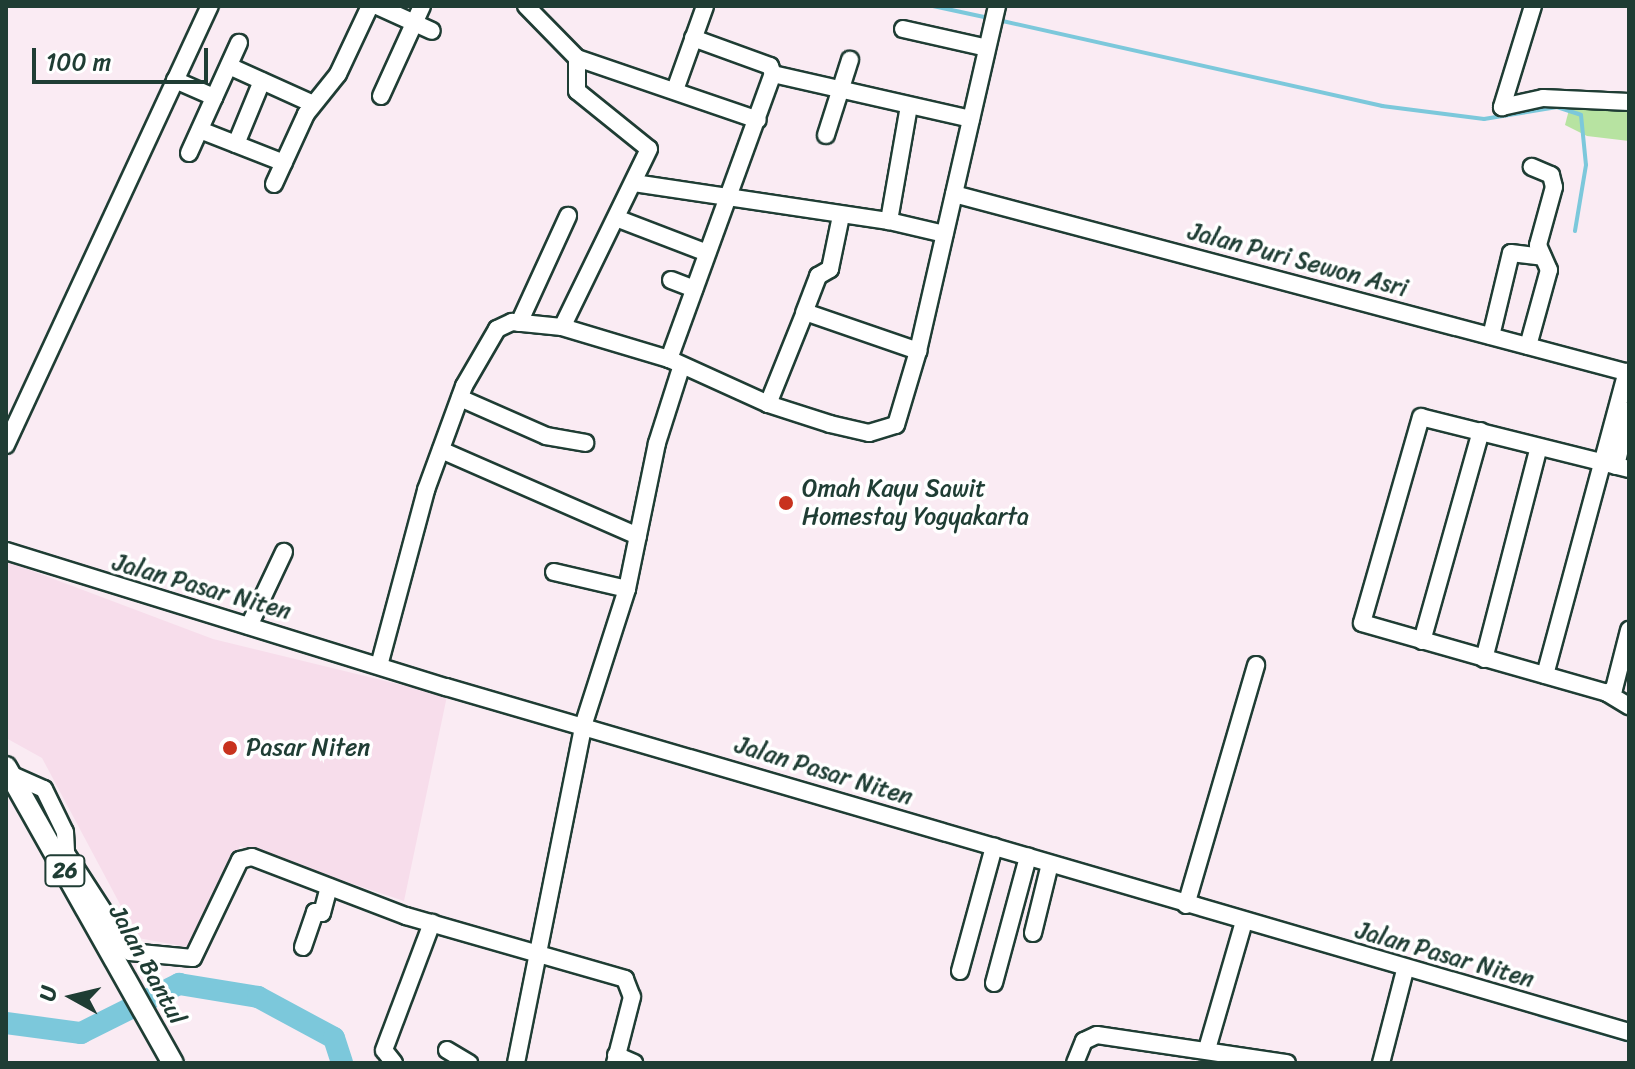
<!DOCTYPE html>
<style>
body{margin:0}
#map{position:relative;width:1635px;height:1069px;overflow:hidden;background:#faebf3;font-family:Sriracha,sans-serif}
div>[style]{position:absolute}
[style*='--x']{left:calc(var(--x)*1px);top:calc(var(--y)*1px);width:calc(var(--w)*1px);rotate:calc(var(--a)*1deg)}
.built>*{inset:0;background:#f7ddeb}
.green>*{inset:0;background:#b7e3a1}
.stream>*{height:4px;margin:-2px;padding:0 2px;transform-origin:2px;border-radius:2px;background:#7cc8db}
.river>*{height:22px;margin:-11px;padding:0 11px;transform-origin:11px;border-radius:11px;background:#7cc8db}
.roads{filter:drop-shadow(2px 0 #1f3d34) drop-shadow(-2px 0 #1f3d34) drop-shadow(0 2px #1f3d34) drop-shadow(0 -2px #1f3d34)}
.minor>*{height:16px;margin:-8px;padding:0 8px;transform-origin:8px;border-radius:8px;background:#fff}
.major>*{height:20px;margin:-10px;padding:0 10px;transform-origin:10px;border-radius:10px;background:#fff}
.dots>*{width:22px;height:22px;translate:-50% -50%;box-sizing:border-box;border:4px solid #fff;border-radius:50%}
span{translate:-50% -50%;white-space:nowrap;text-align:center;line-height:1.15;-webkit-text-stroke:7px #fff;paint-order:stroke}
.shield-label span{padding:2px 6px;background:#fff;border:2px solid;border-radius:6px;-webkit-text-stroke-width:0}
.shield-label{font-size:22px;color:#1f3d34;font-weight:700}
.street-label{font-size:24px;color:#1f3d34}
.poi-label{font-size:24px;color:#1f3d34}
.left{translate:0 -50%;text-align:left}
.frame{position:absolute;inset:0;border:8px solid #1f3d34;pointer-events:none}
.north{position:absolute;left:32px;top:957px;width:80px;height:80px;-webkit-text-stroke:6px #fff;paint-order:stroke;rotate:278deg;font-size:22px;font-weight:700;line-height:32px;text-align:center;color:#1f3d34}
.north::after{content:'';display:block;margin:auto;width:28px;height:36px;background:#1f3d34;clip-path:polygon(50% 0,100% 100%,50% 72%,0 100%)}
.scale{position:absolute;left:32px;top:48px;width:176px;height:36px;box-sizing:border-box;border:4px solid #1f3d34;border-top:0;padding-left:10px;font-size:24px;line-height:28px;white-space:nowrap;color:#1f3d34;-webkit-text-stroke:6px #fff;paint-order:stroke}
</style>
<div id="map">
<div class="built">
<i style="clip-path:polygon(6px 561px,213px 639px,447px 696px,404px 901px,240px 846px,193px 948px,138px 938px,42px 758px,6px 738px)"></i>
</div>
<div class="green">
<i style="clip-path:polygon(1571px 102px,1629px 105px,1629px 141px,1587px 136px,1565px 125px)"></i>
</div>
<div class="stream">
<i style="--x:933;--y:6;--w:57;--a:12.1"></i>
<i style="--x:998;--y:20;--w:394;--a:12.6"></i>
<i style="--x:1382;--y:106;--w:103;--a:7.3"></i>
<i style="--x:1484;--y:119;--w:74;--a:-9.3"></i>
<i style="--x:1557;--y:107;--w:25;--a:18"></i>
<i style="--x:1581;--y:115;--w:50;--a:84.3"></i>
<i style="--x:1586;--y:165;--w:67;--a:99.5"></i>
<i style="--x:1539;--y:1015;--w:94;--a:16.1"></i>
</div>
<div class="river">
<i style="--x:6;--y:1023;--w:76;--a:7.6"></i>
<i style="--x:81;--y:1033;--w:110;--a:-26.6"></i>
<i style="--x:179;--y:984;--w:80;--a:9.3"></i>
<i style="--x:258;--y:997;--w:86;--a:28.3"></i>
<i style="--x:334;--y:1038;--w:26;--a:72"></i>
</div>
<div class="roads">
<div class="minor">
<i style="--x:377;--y:6;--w:60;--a:24.4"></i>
<i style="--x:526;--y:6;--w:73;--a:45.6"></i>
<i style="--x:577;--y:58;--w:33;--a:90"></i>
<i style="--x:577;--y:91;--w:92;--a:38.9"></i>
<i style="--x:649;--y:149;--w:198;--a:116"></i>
<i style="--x:1533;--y:6;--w:106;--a:107.1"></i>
<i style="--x:1502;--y:107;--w:42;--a:-12.4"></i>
<i style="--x:1543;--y:98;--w:86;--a:2.7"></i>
<i style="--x:903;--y:29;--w:86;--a:12.7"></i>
<i style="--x:693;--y:38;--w:82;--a:20"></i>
<i style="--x:770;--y:66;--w:9;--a:69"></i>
<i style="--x:577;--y:58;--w:191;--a:18.9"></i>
<i style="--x:229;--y:66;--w:92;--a:24.3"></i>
<i style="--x:175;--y:80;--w:43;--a:23.6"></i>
<i style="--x:675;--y:90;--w:89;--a:-70.3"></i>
<i style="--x:381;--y:96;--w:99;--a:-65.5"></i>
<i style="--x:909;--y:106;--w:117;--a:99.9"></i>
<i style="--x:889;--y:221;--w:57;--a:13.1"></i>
<i style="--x:200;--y:130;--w:90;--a:21.4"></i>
<i style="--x:826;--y:135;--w:79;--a:-72.3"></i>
<i style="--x:236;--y:144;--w:68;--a:-67.6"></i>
<i style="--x:189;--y:153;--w:121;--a:-65.6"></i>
<i style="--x:634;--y:183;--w:258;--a:8.5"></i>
<i style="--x:274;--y:184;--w:77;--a:-65.4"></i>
<i style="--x:306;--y:114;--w:51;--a:-51.3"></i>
<i style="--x:338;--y:74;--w:75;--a:-64.8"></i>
<i style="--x:954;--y:194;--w:698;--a:14.85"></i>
<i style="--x:616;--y:218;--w:97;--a:21"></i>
<i style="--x:671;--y:280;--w:25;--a:21"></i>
<i style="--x:804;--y:313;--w:40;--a:-69"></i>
<i style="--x:818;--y:276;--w:14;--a:-30"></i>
<i style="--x:830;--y:269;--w:54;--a:-78.3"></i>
<i style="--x:519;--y:323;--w:118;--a:-65.4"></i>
<i style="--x:1491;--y:336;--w:85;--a:-76.5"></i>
<i style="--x:1511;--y:253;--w:32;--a:7"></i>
<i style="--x:1528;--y:346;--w:79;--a:-74.6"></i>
<i style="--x:1549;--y:270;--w:27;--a:-114"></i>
<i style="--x:1538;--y:245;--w:60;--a:-74.6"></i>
<i style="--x:1554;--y:187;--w:12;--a:-104"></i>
<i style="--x:1551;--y:175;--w:21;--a:-157"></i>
<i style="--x:669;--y:359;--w:303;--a:-70"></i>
<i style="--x:773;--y:74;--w:203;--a:12.8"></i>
<i style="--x:460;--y:398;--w:94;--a:23.8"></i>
<i style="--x:546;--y:436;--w:40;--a:10"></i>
<i style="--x:768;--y:404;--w:99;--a:-68.1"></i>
<i style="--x:805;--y:312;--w:120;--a:19"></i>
<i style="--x:6;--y:445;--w:484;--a:-65.1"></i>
<i style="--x:441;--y:450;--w:215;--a:23.6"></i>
<i style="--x:1616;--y:466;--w:57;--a:-76.9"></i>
<i style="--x:1629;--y:469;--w:214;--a:-166"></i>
<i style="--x:1421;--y:417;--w:214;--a:106"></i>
<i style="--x:1362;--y:623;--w:255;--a:15.9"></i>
<i style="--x:1607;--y:693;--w:8;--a:-30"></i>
<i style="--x:1614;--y:689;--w:61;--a:-75.7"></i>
<i style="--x:6;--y:551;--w:461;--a:17.2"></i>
<i style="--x:446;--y:687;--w:1232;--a:16.26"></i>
<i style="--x:554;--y:572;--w:75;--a:13.1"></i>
<i style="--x:249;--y:626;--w:82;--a:-64.7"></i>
<i style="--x:1422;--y:641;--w:218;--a:-74.3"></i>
<i style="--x:1484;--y:659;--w:219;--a:-75.5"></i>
<i style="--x:380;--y:662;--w:178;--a:-75"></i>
<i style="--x:426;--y:490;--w:111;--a:-69.9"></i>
<i style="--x:464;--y:386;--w:66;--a:-59.9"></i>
<i style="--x:497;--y:329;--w:17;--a:-25"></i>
<i style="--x:512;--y:322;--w:50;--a:5.7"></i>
<i style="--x:562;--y:327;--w:112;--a:16.7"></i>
<i style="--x:669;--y:359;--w:109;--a:24.4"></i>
<i style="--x:768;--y:404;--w:65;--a:17.9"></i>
<i style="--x:830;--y:424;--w:40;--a:13"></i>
<i style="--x:869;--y:433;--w:28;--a:-17"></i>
<i style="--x:896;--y:425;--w:77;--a:-73.4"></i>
<i style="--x:918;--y:351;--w:354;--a:-77.1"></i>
<i style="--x:1545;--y:675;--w:314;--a:-74.9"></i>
<i style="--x:1607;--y:693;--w:26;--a:31"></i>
<i style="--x:10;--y:774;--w:37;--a:24"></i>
<i style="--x:44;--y:789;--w:48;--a:64"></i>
<i style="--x:65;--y:832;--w:21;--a:87"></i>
<i style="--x:66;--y:853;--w:118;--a:57.1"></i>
<i style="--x:130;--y:952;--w:63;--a:5.4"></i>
<i style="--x:193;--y:958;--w:109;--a:-64.4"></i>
<i style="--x:240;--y:860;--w:12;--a:-14"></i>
<i style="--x:252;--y:857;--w:165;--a:21"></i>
<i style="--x:406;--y:916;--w:228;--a:16"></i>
<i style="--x:625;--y:979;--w:19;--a:69"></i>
<i style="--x:632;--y:997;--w:68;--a:104.4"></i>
<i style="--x:1186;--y:905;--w:250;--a:-73.7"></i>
<i style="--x:1033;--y:933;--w:71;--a:-76.2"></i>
<i style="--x:303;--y:947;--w:37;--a:-71"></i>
<i style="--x:315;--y:912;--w:7;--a:8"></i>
<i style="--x:322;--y:913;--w:27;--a:-75"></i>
<i style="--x:960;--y:971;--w:129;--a:-74.7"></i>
<i style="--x:994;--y:983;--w:131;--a:-74.9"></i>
<i style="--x:1207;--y:1049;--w:132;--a:-73.8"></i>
<i style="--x:447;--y:1050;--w:26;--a:31"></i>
<i style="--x:616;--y:1055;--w:20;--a:24"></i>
<i style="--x:394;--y:1063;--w:16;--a:-128"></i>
<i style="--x:384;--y:1050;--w:136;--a:-69.3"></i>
<i style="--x:516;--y:1063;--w:347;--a:-78.7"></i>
<i style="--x:584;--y:723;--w:141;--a:-72.2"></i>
<i style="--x:627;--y:589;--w:149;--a:-78.4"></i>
<i style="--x:657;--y:443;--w:79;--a:-72.3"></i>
<i style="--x:1075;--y:1063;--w:24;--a:-68"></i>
<i style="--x:1084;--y:1041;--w:14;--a:-25"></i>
<i style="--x:1097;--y:1035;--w:192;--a:8.4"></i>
<i style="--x:1381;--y:1063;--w:96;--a:-75.5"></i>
</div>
<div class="major">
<i style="--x:6;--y:767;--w:340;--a:60.6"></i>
</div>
</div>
<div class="dots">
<i style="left:786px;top:503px;background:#c8321e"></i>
<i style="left:230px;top:748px;background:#c8321e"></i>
</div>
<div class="shield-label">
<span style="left:65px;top:871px">26</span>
</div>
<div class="street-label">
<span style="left:1298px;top:260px;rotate:15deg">Jalan Puri Sewon Asri</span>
<span style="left:202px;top:587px;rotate:16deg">Jalan Pasar Niten</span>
<span style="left:824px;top:771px;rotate:17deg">Jalan Pasar Niten</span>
<span style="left:1445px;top:955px;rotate:16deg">Jalan Pasar Niten</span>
<span style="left:147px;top:965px;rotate:61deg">Jalan Bantul</span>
</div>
<div class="poi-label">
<span class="left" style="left:802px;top:503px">Omah Kayu Sawit<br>Homestay Yogyakarta</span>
<span class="left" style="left:246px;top:748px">Pasar Niten</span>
</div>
<div class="frame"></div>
<div class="north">U</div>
<div class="scale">100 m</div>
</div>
